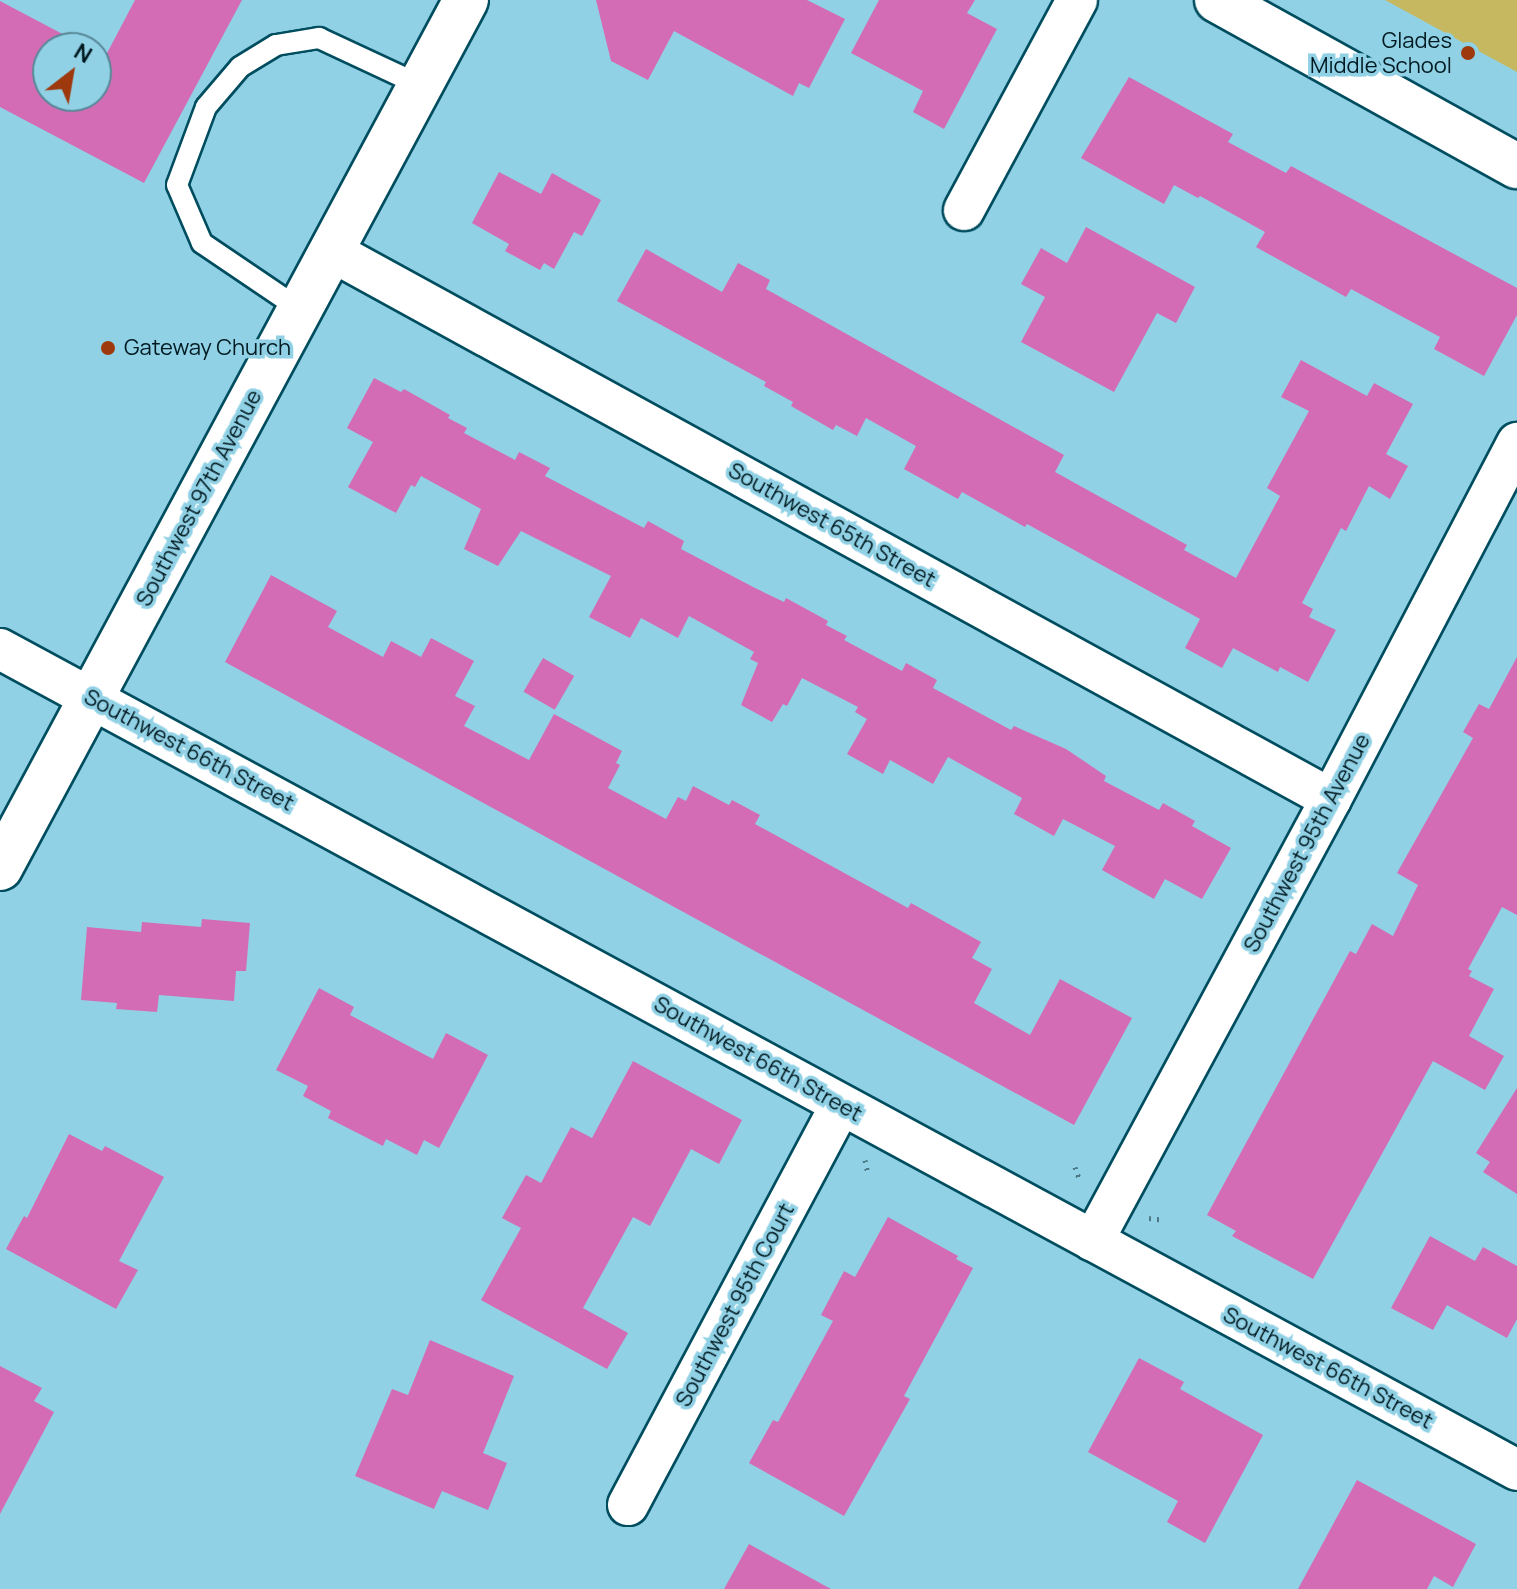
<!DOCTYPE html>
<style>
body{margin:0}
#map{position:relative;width:1517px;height:1589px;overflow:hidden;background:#91d1e5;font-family:Manrope,sans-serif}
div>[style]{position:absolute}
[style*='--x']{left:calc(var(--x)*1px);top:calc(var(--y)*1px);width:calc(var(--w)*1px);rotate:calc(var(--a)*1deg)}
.green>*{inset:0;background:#c6b861}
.building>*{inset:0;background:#d36cb4;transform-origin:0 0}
.path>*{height:5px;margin-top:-2.5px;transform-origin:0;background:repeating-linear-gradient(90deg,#4b7986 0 2px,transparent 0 8px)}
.roads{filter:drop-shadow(2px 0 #004d5f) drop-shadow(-2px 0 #004d5f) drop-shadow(0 2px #004d5f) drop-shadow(0 -2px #004d5f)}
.service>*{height:20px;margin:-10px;padding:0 10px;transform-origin:10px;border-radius:10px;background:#fff}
.minor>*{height:40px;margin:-20px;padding:0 20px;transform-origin:20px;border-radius:20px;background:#fff}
.tertiary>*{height:44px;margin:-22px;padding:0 22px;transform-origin:22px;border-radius:22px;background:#fff}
.dots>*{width:22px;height:22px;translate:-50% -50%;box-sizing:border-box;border:4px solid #91d1e5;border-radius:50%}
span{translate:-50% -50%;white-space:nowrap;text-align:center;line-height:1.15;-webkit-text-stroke:7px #91d1e5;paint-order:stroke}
.poi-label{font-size:22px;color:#011a21}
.right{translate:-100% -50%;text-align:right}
.left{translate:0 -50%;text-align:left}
.street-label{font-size:22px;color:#011a21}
.north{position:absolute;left:32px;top:32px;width:80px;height:80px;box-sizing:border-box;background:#91d1e5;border:2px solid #578897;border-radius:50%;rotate:31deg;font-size:22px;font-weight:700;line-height:32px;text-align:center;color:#011a21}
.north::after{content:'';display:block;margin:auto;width:28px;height:36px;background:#9e390d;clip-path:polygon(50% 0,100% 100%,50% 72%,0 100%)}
</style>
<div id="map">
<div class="green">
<i style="clip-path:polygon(1385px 0,1517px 0,1517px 72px)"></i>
</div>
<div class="building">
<i style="clip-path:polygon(135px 0,242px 0,144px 183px,0 107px,0 1px,89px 48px,48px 48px,48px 96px,96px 96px,96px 52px,105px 57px)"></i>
<i style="clip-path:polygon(596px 0,807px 0,845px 19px,809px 88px,799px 83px,793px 96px,674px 31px,648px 80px,611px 61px)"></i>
<i style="clip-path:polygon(879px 0,975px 0,967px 13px,997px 29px,944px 129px,913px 112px,923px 91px,851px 53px)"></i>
<i style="clip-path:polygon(1129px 77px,1233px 134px,1228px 142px,1286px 173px,1291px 166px,1517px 288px,1517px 315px,1484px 376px,1434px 349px,1440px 337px,1351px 289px,1346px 297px,1256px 247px,1265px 232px,1200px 196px,1198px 198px,1174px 185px,1164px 204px,1081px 158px)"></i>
<i style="clip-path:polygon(499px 172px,541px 194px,552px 173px,601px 200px,582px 236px,574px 232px,554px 269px,544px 263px,540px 270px,505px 251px,509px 244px,472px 223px)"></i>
<i style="clip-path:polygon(1086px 227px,1195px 287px,1176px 323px,1157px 313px,1114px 392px,1021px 342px,1045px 297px,1021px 284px,1041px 248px,1067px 263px)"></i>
<i style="clip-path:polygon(646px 249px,722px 292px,738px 263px,770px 280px,766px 289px,1064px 455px,1055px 472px,1187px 545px,1184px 550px,1236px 578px,1280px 496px,1267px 488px,1309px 411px,1281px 397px,1301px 360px,1367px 396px,1374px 383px,1413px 404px,1386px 454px,1408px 466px,1390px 499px,1369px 486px,1346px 531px,1341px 528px,1302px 603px,1313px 609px,1309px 617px,1336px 630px,1308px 682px,1280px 667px,1278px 672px,1233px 648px,1222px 668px,1185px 648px,1200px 619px,1027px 524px,1025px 527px,962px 492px,958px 499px,904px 469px,916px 446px,866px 418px,857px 436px,836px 425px,833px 430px,791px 406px,793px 402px,764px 386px,766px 382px,617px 301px)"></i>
<i style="clip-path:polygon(374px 378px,401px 392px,404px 389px,450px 415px,448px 418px,467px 428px,464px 433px,515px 460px,519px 452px,550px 468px,545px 476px,644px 528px,648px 521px,684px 541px,681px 549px,755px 588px,784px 602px,786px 598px,828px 621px,826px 625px,847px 636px,844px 640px,902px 671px,906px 663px,937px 680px,933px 688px,1011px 730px,1014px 726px,1066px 749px,1106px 776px,1104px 781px,1159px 810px,1163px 803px,1195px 821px,1192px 826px,1231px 848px,1202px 899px,1165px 879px,1154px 899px,1102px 870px,1115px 846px,1063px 819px,1054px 836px,1014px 814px,1022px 798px,948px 757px,933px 784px,890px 760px,883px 774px,847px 754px,867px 719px,855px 712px,858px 707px,802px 678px,787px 706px,783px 704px,772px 722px,741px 705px,758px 663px,750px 659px,754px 652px,689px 616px,678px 638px,641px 618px,630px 638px,589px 617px,611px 576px,521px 531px,498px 566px,464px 549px,481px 509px,421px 476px,415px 487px,411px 485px,396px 513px,348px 487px,373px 442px,347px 428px)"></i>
<i style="clip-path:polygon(271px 575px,337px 611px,328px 627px,383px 657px,391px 641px,421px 657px,431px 638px,474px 661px,455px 696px,475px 706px,464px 726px,529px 760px,554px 714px,622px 751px,616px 763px,620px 765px,608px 788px,666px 819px,678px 797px,686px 801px,693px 786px,729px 805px,732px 800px,760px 815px,755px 824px,908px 908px,911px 903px,981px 942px,972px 958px,992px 969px,974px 1003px,1030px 1035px,1060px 979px,1132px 1018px,1074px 1125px,225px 662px)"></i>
<i style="clip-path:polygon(1517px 657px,1517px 915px,1502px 907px,1468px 969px,1472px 971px,1469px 976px,1494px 989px,1469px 1036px,1504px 1056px,1485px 1090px,1433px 1061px,1313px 1279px,1232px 1236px,1236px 1231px,1207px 1215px,1350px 951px,1356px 954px,1372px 924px,1393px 936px,1418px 885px,1397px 873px,1473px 738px,1463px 732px,1479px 704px,1489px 709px)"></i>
<i style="left:543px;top:658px;width:36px;height:39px;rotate:30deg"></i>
<i style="clip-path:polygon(202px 919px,250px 923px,246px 971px,236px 971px,234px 1001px,159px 995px,157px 1012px,116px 1009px,117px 1003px,81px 1000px,87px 927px,141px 932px,142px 922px,201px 927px)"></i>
<i style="clip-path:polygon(319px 988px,354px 1007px,350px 1015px,433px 1059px,446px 1033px,488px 1055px,439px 1148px,424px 1140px,417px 1155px,386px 1139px,383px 1146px,328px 1118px,331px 1111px,303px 1096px,308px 1086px,276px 1070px)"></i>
<i style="clip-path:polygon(633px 1061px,742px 1120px,719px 1164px,691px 1149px,650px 1226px,633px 1217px,583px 1308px,628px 1333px,607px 1369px,481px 1300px,521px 1228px,502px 1218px,526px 1175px,541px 1183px,571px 1127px,592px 1138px)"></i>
<i style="clip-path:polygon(1517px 1088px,1517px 1194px,1483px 1172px,1490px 1162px,1476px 1153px)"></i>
<i style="clip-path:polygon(69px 1134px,102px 1151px,105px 1146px,164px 1177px,119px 1261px,138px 1270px,116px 1309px,6px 1249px,24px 1216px,27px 1218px)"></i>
<i style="clip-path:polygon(888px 1217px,958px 1256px,956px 1259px,973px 1268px,904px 1396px,910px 1399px,844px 1516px,749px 1463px,773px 1420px,778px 1422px,833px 1321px,821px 1315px,844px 1271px,855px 1277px)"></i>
<i style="clip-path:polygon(1430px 1236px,1475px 1261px,1483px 1247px,1517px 1266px,1517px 1319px,1507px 1338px,1447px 1305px,1433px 1330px,1391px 1308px)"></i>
<i style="clip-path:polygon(430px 1340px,514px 1376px,483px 1453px,507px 1463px,488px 1510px,442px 1491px,434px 1509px,355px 1476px,392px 1389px,408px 1395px)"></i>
<i style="clip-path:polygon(1139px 1358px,1184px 1382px,1180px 1389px,1263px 1435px,1205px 1543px,1167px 1522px,1178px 1501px,1088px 1452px)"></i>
<i style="clip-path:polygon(0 1366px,42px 1388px,34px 1401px,54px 1412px,0 1514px)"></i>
<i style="clip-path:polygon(1357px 1480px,1476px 1544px,1453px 1587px,1434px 1576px,1427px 1589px,1298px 1589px)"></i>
<i style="clip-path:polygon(749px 1544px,831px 1589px,724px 1589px)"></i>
</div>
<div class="path">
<i style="--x:865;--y:1160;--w:14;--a:78"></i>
<i style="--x:1075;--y:1167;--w:15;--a:70"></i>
<i style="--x:1149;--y:1218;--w:16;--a:7"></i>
</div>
<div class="roads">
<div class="service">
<i style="--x:301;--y:310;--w:120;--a:-145.9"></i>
<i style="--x:202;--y:243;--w:63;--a:-113.3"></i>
<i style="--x:177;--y:185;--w:83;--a:-69.6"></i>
<i style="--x:206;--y:107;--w:52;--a:-49.6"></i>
<i style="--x:240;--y:67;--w:42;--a:-31.4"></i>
<i style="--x:276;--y:45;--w:44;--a:-9.2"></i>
<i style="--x:319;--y:38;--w:114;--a:25"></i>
</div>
<div class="minor">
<i style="--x:964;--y:210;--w:238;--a:-61.7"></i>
<i style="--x:333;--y:252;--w:1138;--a:28.73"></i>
<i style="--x:0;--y:649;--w:1725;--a:28.42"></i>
<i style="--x:1093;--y:1241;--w:502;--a:-61.7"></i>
<i style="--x:1331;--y:799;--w:402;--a:-62.4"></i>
<i style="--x:628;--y:1505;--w:453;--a:-62"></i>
</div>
<div class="tertiary">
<i style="--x:1217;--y:0;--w:343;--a:29"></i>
<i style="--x:0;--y:868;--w:985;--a:-61.77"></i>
</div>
</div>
<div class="dots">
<i style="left:1468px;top:53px;background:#9e390d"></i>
<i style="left:108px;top:348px;background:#9e390d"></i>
</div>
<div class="poi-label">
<span class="right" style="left:1452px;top:53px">Glades<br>Middle School</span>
<span class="left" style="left:124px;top:348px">Gateway Church</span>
</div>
<div class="street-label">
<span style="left:199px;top:498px;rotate:-62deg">Southwest 97th Avenue</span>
<span style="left:832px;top:525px;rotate:29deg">Southwest 65th Street</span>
<span style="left:189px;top:750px;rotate:28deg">Southwest 66th Street</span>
<span style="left:1307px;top:843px;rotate:-62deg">Southwest 95th Avenue</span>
<span style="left:758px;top:1059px;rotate:29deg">Southwest 66th Street</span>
<span style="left:735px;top:1305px;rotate:-62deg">Southwest 95th Court</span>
<span style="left:1328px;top:1368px;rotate:28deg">Southwest 66th Street</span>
</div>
<div class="north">N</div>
</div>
